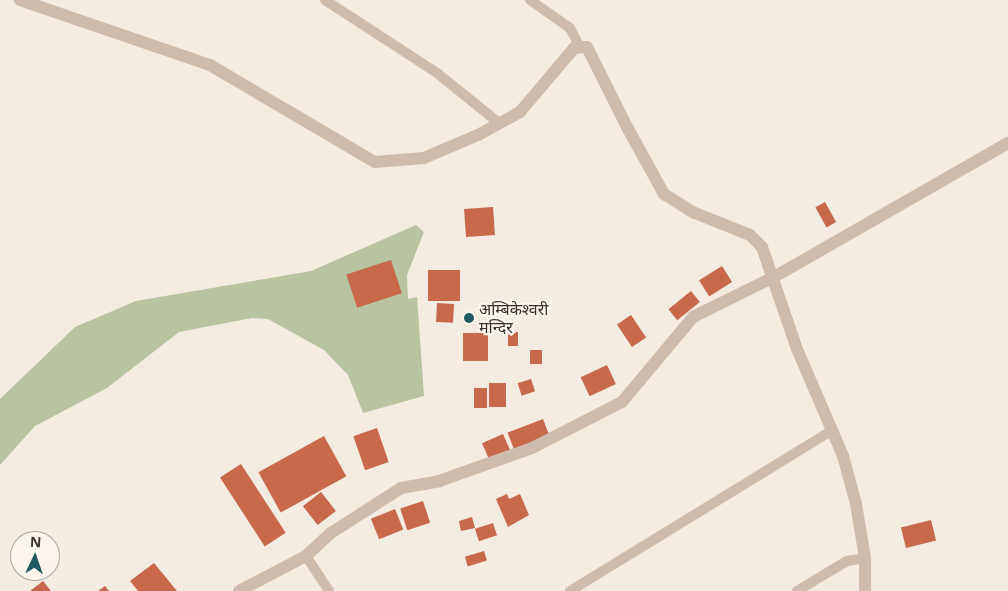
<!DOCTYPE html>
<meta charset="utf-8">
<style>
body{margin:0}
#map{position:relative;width:1008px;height:591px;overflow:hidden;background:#f4ebe1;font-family:"Noto Sans","Noto Sans Devanagari",sans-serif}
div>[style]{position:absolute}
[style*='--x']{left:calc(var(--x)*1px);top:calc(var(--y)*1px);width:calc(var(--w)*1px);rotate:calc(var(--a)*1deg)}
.green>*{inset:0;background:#b8c4a0}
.building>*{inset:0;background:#c8694b;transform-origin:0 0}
.service>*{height:10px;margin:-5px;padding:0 5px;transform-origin:5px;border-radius:5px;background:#cdbbac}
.minor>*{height:12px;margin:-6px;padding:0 6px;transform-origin:6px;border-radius:6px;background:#cdbbac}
.dots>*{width:14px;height:14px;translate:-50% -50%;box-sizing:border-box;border:2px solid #fbf5ee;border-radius:50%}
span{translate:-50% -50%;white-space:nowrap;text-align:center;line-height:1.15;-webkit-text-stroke:4.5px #fbf5ee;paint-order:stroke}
.poi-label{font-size:16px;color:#3b302b}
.left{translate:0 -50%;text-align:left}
.north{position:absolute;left:10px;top:531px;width:50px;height:50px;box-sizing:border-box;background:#fbf5ee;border:1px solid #aea6a0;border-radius:50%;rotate:3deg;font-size:14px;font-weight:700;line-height:20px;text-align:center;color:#3b302b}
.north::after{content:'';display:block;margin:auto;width:18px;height:22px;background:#1f5a5e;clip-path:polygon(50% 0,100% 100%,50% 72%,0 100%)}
</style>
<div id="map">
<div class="green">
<i style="clip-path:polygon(416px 225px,424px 232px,407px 275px,408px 299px,417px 297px,424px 396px,363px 413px,348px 375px,324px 350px,268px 319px,252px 318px,179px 332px,107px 388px,35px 426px,0 465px,0 399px,75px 327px,136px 301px,311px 271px)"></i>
</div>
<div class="building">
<i style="left:825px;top:202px;width:23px;height:11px;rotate:61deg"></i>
<i style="left:493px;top:207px;width:28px;height:29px;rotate:86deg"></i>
<i style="left:391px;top:260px;width:35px;height:47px;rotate:72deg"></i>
<i style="left:722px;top:266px;width:19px;height:27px;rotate:58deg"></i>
<i style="left:428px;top:270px;width:32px;height:31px"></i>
<i style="left:691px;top:291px;width:14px;height:29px;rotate:51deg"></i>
<i style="left:437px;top:303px;width:17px;height:19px;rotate:3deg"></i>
<i style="left:631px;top:315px;width:27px;height:17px;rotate:56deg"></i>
<i style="left:508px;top:332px;width:10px;height:14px"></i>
<i style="left:463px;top:333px;width:25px;height:28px"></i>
<i style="left:530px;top:350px;width:12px;height:14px"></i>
<i style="left:607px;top:365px;width:21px;height:29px;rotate:65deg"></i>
<i style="left:531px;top:379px;width:13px;height:14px;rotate:72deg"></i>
<i style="left:489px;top:383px;width:17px;height:24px"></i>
<i style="left:474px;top:388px;width:13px;height:20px"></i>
<i style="left:543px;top:419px;width:19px;height:38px;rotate:69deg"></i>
<i style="left:377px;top:428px;width:36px;height:25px;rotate:71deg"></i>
<i style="left:503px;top:434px;width:20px;height:23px;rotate:66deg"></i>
<i style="left:324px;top:436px;width:46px;height:75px;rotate:61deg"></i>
<i style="left:241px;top:464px;width:82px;height:25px;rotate:57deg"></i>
<i style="left:321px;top:492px;width:24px;height:23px;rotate:52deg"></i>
<i style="clip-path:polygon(507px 494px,509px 499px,520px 494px,529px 515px,508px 527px,496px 499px)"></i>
<i style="left:423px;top:501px;width:23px;height:24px;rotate:72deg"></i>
<i style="left:395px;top:509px;width:22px;height:26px;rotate:68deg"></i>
<i style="clip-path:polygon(472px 517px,475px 528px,461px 531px,459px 521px)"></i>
<i style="left:931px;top:520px;width:21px;height:31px;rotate:76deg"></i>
<i style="left:493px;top:523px;width:13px;height:19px;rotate:72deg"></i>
<i style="left:484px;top:551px;width:10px;height:20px;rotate:73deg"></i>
<i style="clip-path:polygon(154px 563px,177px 591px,138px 591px,130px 581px)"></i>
<i style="clip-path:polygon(43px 581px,51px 591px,30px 591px)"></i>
<i style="clip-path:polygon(105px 586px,109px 591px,98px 591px)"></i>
</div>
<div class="service">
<i style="--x:325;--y:0;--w:134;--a:33.1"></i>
<i style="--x:437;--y:73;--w:80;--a:38.9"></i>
<i style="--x:530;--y:0;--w:49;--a:35"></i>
<i style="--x:570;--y:28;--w:20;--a:63"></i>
<i style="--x:306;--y:556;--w:42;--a:56.7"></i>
<i style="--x:570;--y:591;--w:308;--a:-31.5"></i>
<i style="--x:797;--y:591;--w:58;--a:-31"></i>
<i style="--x:847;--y:561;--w:18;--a:-9"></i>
</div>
<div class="minor">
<i style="--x:20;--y:0;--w:201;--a:18.9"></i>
<i style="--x:210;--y:65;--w:191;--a:30.5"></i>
<i style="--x:375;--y:162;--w:49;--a:-4.7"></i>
<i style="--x:424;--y:158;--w:59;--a:-23.1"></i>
<i style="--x:478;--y:135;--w:48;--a:-28.7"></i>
<i style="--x:520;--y:112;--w:84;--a:-49.8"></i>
<i style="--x:574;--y:48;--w:13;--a:-4"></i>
<i style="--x:587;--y:47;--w:89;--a:63.4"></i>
<i style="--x:627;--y:127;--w:77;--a:61.1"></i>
<i style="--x:664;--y:194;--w:36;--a:32"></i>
<i style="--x:695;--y:213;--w:59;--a:21.8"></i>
<i style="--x:750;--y:235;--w:17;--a:45"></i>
<i style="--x:762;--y:247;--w:108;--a:71.1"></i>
<i style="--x:797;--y:349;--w:116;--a:66.7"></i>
<i style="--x:843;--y:456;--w:50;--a:74.8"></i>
<i style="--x:856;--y:504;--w:55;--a:80.5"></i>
<i style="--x:865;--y:558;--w:33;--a:90"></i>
<i style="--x:239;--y:591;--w:76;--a:-27.6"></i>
<i style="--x:306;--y:556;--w:34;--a:-43"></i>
<i style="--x:331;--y:533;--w:83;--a:-32.7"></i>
<i style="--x:401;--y:488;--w:39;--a:-10"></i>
<i style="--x:439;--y:481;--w:99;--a:-19.5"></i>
<i style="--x:532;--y:448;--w:101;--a:-27.1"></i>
<i style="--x:622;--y:402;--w:111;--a:-50.1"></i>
<i style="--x:693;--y:317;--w:90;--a:-26.3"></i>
<i style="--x:774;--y:277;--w:270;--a:-29.8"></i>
</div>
<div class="dots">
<i style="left:469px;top:318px;background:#1f5a5e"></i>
</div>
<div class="poi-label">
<span class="left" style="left:479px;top:318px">अम्बिकेश्‍वरी<br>मन्दिर</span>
</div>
<div class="north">N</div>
</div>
